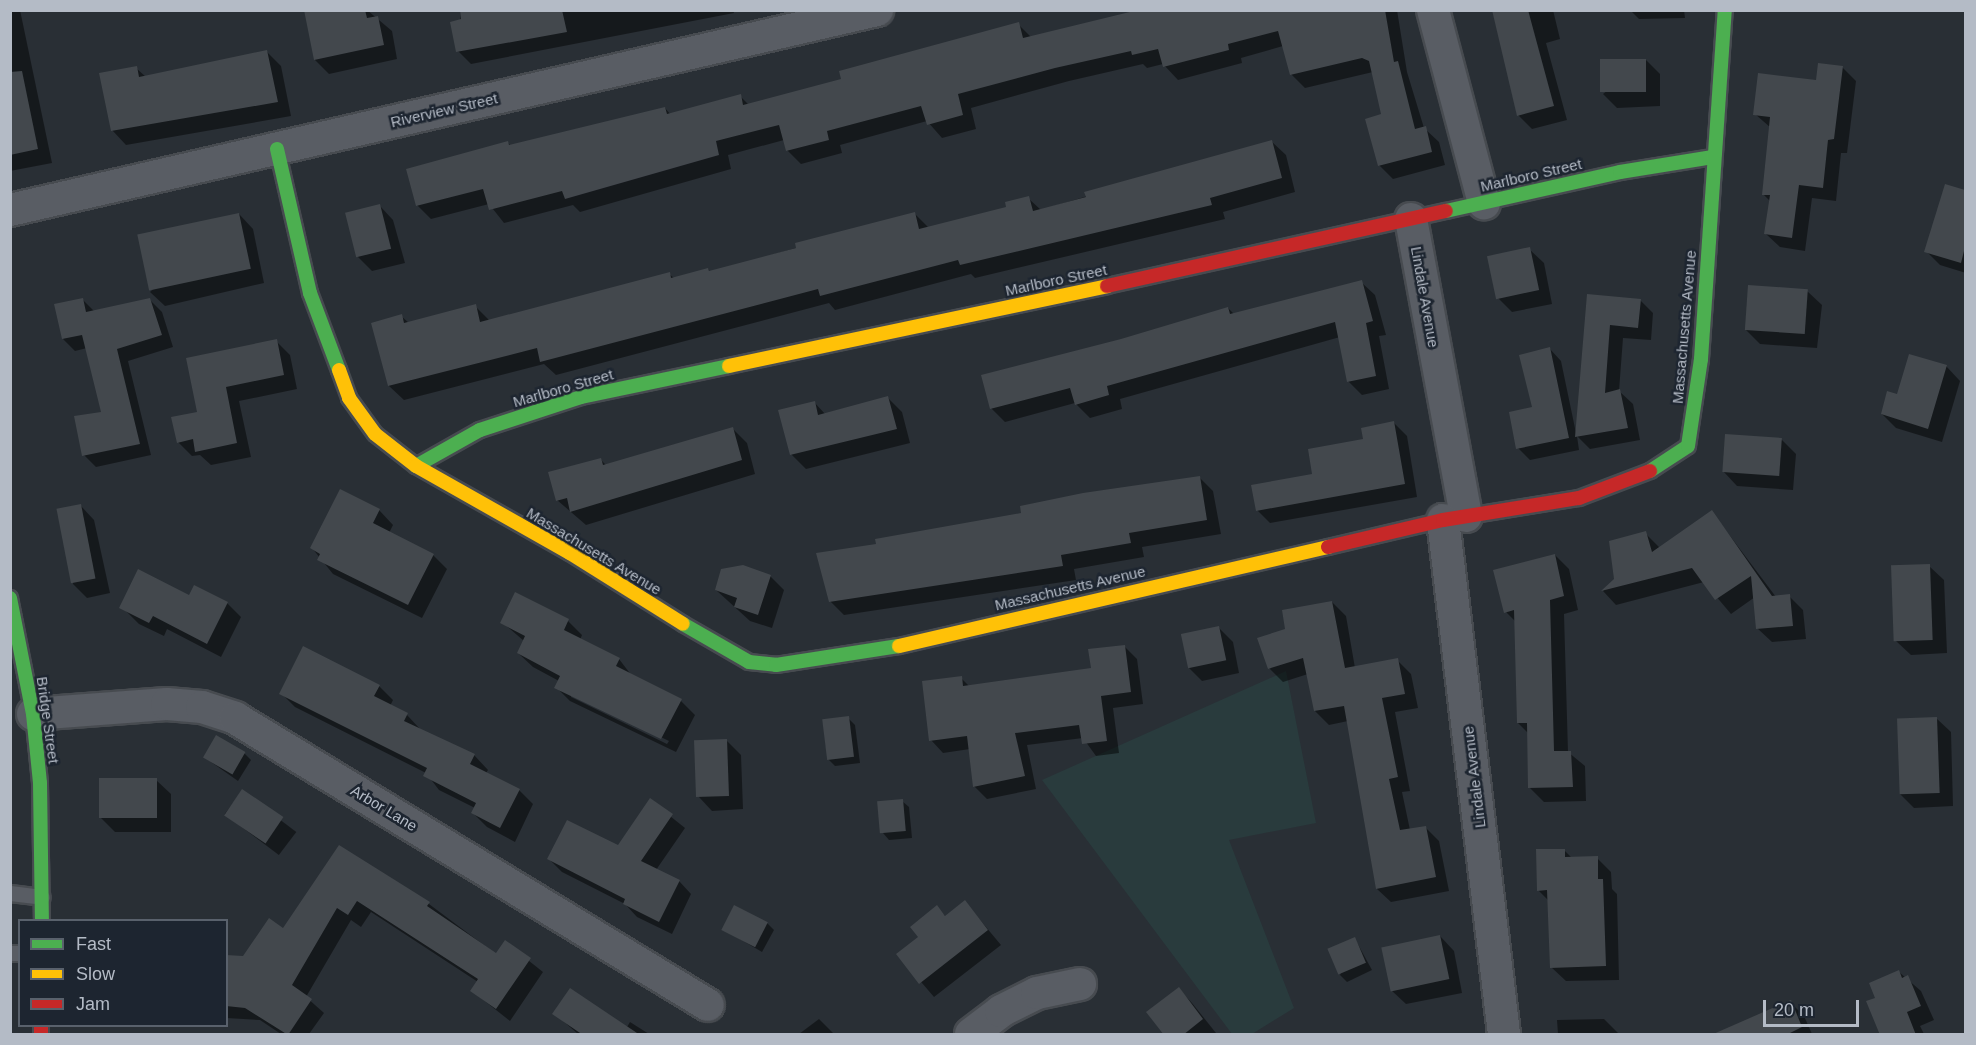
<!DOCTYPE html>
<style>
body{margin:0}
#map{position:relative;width:1976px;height:1045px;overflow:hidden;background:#292f35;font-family:Helvetica,sans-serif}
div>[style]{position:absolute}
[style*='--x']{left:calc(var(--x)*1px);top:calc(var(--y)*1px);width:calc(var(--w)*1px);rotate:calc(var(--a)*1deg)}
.green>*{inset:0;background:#293b3d}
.shadow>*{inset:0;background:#0007;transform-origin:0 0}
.building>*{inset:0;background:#43484d;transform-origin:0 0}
.roads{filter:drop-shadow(2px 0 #474b50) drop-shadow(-2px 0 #474b50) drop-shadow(0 2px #474b50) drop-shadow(0 -2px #474b50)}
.lane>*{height:15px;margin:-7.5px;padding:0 7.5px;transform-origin:7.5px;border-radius:7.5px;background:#595d64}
.street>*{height:32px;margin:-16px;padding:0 16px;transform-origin:16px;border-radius:16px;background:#595d64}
.fast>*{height:14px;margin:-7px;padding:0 7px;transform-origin:7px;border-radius:7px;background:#4caf50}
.slow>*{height:14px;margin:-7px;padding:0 7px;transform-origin:7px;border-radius:7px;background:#ffc107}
.jam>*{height:14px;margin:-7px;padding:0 7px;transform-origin:7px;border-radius:7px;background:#c62828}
span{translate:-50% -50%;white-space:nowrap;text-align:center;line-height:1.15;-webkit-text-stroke:5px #1d2530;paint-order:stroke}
.street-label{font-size:15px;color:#b4bbc6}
.frame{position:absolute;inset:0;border:12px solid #b4bbc6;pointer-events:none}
.legend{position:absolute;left:18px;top:919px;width:210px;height:108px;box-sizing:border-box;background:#1d2530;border:2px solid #59616c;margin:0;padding:8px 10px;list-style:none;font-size:18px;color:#b4bbc6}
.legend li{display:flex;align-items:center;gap:12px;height:30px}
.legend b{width:30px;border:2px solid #59616c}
.scale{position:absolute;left:1763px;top:1000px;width:96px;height:27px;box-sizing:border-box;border:3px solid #b4bbc6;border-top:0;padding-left:8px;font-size:18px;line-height:21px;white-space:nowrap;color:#b4bbc6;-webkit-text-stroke:4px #1d2530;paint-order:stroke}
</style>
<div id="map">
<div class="green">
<i style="clip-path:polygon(1286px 671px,1316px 823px,1229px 840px,1294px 1008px,1252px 1034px,1232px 1034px,1042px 780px)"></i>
</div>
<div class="shadow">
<i style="clip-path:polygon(10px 10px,20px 10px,52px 163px,10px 171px)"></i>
<i style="clip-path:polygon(305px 10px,367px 10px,392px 31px,397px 59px,329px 74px,315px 60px)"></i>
<i style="clip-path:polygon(461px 10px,733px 10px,734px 13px,471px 64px,458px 51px)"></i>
<i style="clip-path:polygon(1142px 10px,1397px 10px,1407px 72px,1424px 128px,1439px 142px,1445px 165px,1393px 179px,1379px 165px,1383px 115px,1373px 72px,1305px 88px,1291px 74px,1283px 46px,1241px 58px,1242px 63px,1178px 80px,1163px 64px,1147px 68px,1143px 64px,1069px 81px,971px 108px,976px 129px,942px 138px,927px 121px,840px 145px,842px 153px,801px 164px,787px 150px,784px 140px,728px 155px,731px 169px,580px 212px,573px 205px,504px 223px,489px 204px,431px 219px,417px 205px,507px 142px,511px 146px,665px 108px,671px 115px,740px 96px,749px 105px,843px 81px,1018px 24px,1032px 38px)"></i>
<i style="clip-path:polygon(1496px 10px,1553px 10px,1560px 39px,1546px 43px,1567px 120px,1532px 129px,1518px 115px)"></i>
<i style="clip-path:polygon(1630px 10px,1684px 10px,1685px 18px,1639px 19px)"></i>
<i style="clip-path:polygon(267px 52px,281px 66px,291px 116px,126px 145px,112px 130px,136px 68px,146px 77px)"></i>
<i style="clip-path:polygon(1646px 60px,1660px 74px,1660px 106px,1617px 108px,1603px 94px)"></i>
<i style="clip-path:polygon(1842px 67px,1856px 81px,1847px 153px,1841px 153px,1836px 201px,1812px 198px,1805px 251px,1780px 247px,1766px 234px,1770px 201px,1763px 194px,1771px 128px,1755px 114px)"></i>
<i style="clip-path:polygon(1271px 141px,1286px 155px,1295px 192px,1223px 212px,1225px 219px,975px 278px,971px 274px,835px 310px,829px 303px,556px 375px,544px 364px,404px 400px,389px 386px,401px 316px,409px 323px,475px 306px,490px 321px,669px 274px,674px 278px,708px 269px,711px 273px,914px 213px,929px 228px,1008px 208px,1028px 198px,1041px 210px)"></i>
<i style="clip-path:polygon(1946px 186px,1966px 192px,1966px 273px,1940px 265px,1926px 251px)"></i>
<i style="clip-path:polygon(379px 205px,393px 220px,405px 263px,372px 271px,358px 257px)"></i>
<i style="clip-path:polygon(239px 214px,253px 229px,264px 283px,165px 306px,150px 292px)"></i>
<i style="clip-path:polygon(1529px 249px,1544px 263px,1552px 304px,1512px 312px,1498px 298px)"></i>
<i style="clip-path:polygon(1361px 282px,1375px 295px,1386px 335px,1379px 336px,1389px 389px,1362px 395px,1348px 381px,1340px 337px,1120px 399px,1122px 409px,1090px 418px,1075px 403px,1005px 422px,991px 408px,1122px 341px,1228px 308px,1234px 314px)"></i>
<i style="clip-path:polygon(1807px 291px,1822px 305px,1817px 348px,1760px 344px,1746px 330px)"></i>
<i style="clip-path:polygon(1588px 296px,1640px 300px,1653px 313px,1651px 340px,1623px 338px,1619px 391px,1633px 404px,1640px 440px,1590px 449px,1577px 436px,1579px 450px,1530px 460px,1518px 448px,1534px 408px,1550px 349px,1561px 361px,1576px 433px)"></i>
<i style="clip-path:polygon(82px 299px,94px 311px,150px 300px,162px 312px,173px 347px,128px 361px,151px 455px,96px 467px,84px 455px,103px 413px,87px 348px,75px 351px,63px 339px)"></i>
<i style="clip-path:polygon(276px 341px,290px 355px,297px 389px,239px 401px,251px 457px,211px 465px,200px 455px,192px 456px,178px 442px,199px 413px,188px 359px)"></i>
<i style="clip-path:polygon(1946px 366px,1960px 381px,1942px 442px,1896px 428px,1882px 414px,1898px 396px)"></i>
<i style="clip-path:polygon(888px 398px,902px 412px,910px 443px,806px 469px,791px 454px,814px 402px,826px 415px)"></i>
<i style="clip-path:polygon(1394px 423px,1407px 436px,1417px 497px,1270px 523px,1257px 510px)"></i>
<i style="clip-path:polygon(733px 429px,747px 443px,755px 474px,586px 525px,557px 500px,601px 460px,606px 465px)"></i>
<i style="clip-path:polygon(1782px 440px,1796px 454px,1793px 490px,1737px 486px,1723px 471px)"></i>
<i style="clip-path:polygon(1199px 477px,1213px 491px,1221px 534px,1142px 547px,1144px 557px,1074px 569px,1076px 580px,844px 615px,830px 601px,877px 545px)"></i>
<i style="clip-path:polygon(80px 505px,94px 520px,110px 593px,87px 598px,73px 584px)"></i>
<i style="clip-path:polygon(379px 510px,393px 525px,389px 533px,433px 555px,447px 569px,422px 618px,333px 574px,312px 548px)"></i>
<i style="clip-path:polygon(1712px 512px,1776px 597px,1789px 596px,1803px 610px,1806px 639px,1772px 642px,1757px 628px,1755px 597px,1731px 614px,1704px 582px,1616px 605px,1603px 591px,1616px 579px,1645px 533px,1660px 548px)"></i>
<i style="clip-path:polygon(1555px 555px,1569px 569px,1578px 610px,1564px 614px,1568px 752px,1585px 766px,1586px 801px,1544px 802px,1530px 788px,1528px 733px,1518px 723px,1516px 622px,1506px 612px)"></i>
<i style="clip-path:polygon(1929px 566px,1944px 580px,1947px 653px,1911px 655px,1896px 641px)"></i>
<i style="clip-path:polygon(770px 576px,784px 590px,772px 628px,750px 621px,716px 590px)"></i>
<i style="clip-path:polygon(evenodd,516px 594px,568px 621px,582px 635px,580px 640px,619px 659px,632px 676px,681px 701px,695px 715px,676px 752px,570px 701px,556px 687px,559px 681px,533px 667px,518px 653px,524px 641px,502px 622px,516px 594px,571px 694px,669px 741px,667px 744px,571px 697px,571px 694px)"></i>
<i style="clip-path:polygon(190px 597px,227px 603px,241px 617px,221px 657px,167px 629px,164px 636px,139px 624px,124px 609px)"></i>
<i style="clip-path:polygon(1332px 602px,1346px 616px,1355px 668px,1397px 660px,1411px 674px,1418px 708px,1395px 712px,1410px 791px,1402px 792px,1410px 830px,1425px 827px,1439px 841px,1449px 891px,1391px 902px,1377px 889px,1348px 721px,1329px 725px,1315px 711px,1308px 674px,1283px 682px,1269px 668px,1287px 630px)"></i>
<i style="clip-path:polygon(1219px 628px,1233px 642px,1239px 673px,1202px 681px,1188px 667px)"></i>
<i style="clip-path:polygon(1125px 647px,1137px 659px,1143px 704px,1113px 708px,1119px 753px,1096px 756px,1083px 738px,1027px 745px,1036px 789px,987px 799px,974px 786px,970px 749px,943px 753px,931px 740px,961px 678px,969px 686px,1092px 670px)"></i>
<i style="clip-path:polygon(379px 686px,393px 700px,390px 706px,407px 715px,421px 730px,474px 755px,488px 770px,486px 773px,519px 790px,533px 804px,515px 842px,487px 827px,473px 813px,475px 808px,439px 790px,426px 773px,295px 707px,281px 693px)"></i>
<i style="clip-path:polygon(848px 718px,855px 725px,860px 763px,835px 766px,828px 759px)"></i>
<i style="clip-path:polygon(1936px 718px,1951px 732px,1953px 806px,1914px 808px,1900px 794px)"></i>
<i style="clip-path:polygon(727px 741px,741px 755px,743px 809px,712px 811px,698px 796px)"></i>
<i style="clip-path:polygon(244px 753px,251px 760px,238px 781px,204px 757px)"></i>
<i style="clip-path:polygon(156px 780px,171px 794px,171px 832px,115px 832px,101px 818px)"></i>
<i style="left:242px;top:791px;width:68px;height:29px;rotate:37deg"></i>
<i style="clip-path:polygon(650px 800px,685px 828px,656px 870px,679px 881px,691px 894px,672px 934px,637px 917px,625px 904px,562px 872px,549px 859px,618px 847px)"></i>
<i style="clip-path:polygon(902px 801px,909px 807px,912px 838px,889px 840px,883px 833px)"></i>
<i style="clip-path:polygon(339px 847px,429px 904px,497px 955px,505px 942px,543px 972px,510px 1021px,472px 991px,478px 982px,371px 912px,361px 927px,351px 920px,306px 997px,324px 1013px,309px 1034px,281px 1034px,260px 1020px,226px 1018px,226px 956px,244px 958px,284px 930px)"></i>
<i style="clip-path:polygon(1564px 850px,1573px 859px,1597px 858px,1611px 872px,1612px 889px,1617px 894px,1619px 980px,1566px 981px,1551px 967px,1549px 901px,1538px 890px)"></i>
<i style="clip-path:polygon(965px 902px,1001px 945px,934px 997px,898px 955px,920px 937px,937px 907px,946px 917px)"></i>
<i style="clip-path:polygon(767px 923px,774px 930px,762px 952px,723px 929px)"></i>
<i style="clip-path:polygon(1440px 936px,1454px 951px,1462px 993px,1406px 1004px,1391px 990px)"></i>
<i style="clip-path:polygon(1355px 939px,1372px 970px,1347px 982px,1340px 975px)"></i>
<i style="clip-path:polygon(1899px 972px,1921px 991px,1934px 1020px,1920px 1026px,1924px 1034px,1882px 1034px,1877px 999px)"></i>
<i style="clip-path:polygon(1178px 988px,1192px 1003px,1216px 1033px,1165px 1034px)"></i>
<i style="clip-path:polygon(1790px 1002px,1804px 1016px,1812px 1034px,1715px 1034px)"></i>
<i style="clip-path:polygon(554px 1013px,627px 1027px,630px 1022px,649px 1034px,578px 1034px)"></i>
<i style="clip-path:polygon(819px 1019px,834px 1034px,799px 1034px)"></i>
<i style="clip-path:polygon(1604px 1019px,1619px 1034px,1558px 1034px,1557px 1020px)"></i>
</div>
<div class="building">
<i style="clip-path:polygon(304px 10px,365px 10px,367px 18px,378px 16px,384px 45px,314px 60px)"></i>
<i style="clip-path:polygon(460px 10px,562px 10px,567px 32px,456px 52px,450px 22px,461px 19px)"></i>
<i style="clip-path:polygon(1138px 10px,1385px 10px,1394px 62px,1398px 61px,1415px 129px,1426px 126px,1432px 152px,1378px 166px,1365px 119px,1381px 114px,1369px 61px,1362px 58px,1290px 75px,1278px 31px,1228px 44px,1229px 50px,1163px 67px,1158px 49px,1132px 55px,1131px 51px,1055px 68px,958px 94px,963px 115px,927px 125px,921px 106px,827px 131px,829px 140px,786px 151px,779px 125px,716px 141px,719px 155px,565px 199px,562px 191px,489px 210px,483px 189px,416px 206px,406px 169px,508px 141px,509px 145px,665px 107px,667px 114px,741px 94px,743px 105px,841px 79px,839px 71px,1019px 22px,1023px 38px)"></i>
<i style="clip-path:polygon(1492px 10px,1528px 10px,1554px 106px,1517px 116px)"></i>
<i style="clip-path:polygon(267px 50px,278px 102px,111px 131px,99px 73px,137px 66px,139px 77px)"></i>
<i style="left:1646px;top:59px;width:33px;height:46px;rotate:90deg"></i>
<i style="clip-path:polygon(1818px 63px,1843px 66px,1834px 139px,1828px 140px,1823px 188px,1799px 185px,1792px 238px,1764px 234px,1770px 195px,1762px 195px,1770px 117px,1753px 115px,1758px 73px,1816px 80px)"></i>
<i style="clip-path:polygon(22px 71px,38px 149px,10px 155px,10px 72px)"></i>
<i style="clip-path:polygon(1272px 140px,1282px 178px,1210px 198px,1212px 205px,960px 265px,958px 260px,820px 296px,818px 289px,540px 362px,537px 348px,388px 386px,371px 323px,402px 314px,404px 323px,476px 304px,480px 322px,670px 272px,671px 278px,708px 268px,709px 271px,796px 248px,795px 243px,915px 212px,919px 229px,1006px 207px,1005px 202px,1029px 196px,1033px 211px,1086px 197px,1084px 192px)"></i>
<i style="clip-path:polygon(1945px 184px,1965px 190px,1965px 247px,1961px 263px,1924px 252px)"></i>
<i style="left:380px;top:204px;width:46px;height:36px;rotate:76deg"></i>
<i style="left:239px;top:213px;width:57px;height:104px;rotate:78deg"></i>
<i style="left:1530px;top:247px;width:44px;height:44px;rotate:78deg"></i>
<i style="clip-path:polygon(1362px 280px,1373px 321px,1366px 323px,1376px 376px,1347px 382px,1335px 322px,1107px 386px,1109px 395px,1075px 405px,1070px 388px,990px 409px,981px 375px,1121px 339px,1228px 307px,1230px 314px)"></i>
<i style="left:1748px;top:285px;width:60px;height:45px;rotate:4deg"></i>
<i style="clip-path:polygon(1587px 294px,1641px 299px,1638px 328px,1610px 325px,1605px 393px,1620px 389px,1628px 428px,1575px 437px)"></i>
<i style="clip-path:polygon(83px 298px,86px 312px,150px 298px,162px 335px,117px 349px,140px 444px,82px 456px,74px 416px,101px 412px,82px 335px,62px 339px,54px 304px)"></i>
<i style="clip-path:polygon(277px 339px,284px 375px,226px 387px,237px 443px,195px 452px,193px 439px,177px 443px,171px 417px,197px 412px,186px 358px)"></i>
<i style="clip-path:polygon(1550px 347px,1569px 438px,1516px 449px,1509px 412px,1532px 407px,1519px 355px)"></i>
<i style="clip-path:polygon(1909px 354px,1947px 365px,1928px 429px,1881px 414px,1887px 391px,1897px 394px)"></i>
<i style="clip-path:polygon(888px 396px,897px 429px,790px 455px,778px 410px,815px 401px,818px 415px)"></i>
<i style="clip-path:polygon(1394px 421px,1405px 484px,1256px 511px,1251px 485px,1312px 474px,1308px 449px,1363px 439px,1361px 428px)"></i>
<i style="clip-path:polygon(733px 427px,742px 460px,570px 512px,567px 498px,556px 501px,548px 472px,601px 458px,603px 465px)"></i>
<i style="left:1725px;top:434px;width:57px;height:38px;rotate:4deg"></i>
<i style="clip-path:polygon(1200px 476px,1207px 520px,1129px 533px,1131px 543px,1061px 555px,1063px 566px,829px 602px,816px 553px,876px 544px,875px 539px,1021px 513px,1020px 506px,1083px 493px)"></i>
<i style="clip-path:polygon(340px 489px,380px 509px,373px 523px,434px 554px,408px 605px,317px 560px,320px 554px,310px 548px)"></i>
<i style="left:81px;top:504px;width:76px;height:25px;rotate:79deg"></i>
<i style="clip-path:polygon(1712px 510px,1772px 596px,1790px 594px,1793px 626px,1756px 629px,1751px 576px,1715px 600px,1692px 568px,1601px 591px,1614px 579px,1609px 541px,1646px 531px,1652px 552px)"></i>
<i style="clip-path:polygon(1555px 554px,1564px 596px,1550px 600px,1554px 751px,1571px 751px,1573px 787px,1528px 788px,1527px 723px,1517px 723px,1514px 610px,1504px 613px,1493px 570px)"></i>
<i style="left:1930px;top:564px;width:76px;height:39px;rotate:88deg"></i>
<i style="clip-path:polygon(743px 565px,771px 575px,758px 615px,734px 607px,737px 598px,715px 590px,721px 569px)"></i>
<i style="clip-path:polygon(138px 569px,189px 595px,194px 585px,228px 602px,207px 644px,153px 616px,149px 623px,119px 608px)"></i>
<i style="clip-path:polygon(515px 592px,569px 619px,564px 630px,620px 658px,616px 666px,682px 699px,661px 739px,554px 688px,560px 676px,517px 653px,525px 636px,500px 623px)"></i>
<i style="clip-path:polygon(1332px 601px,1345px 668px,1398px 658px,1405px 694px,1382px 698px,1398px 777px,1389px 779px,1400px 830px,1426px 826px,1436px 877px,1376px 889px,1344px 706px,1314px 711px,1303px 658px,1268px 669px,1257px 638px,1285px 629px,1282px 610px)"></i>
<i style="left:1219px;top:626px;width:35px;height:39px;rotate:78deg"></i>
<i style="clip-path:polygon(1125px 645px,1131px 692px,1101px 696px,1107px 741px,1082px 744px,1079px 725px,1015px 733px,1025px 776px,973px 787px,967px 736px,929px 741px,922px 681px,962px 676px,963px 686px,1091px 668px,1088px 649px)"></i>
<i style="clip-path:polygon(303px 646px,380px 685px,374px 696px,408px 713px,404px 721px,475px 754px,470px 764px,520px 789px,500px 828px,471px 813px,476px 803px,423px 776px,427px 768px,279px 694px)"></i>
<i style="left:849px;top:716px;width:41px;height:27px;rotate:83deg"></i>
<i style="left:1937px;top:717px;width:76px;height:40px;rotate:88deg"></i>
<i style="left:216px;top:735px;width:34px;height:26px;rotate:30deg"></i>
<i style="left:727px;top:739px;width:57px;height:33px;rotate:88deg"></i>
<i style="left:157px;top:778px;width:40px;height:58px;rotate:90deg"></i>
<i style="left:242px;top:789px;width:50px;height:32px;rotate:34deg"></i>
<i style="clip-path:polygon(650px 798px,673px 814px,641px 861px,680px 880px,659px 922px,623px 904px,625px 899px,547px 859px,567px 820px,618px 845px)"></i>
<i style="left:903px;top:799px;width:32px;height:26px;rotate:85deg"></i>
<i style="clip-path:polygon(339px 845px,430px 902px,427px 906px,496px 953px,505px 940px,531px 958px,496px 1009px,470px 991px,478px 979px,357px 901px,348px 915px,337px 908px,292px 985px,312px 999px,288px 1035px,245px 1008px,226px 1006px,226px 955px,243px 956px,269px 918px,283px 928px)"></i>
<i style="clip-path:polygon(1536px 849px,1565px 849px,1565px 857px,1598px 856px,1598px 879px,1603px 879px,1606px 966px,1550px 968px,1547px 890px,1537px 891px)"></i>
<i style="clip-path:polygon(965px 900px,988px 930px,919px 984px,896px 954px,918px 937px,910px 927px,937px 905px,945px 916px)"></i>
<i style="left:734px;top:905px;width:38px;height:28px;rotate:27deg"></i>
<i style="left:1440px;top:935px;width:45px;height:60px;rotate:78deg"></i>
<i style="left:1355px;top:937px;width:28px;height:30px;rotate:67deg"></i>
<i style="clip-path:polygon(1899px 970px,1902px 978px,1908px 975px,1921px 1006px,1907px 1012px,1916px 1035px,1880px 1035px,1866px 1001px,1875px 998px,1869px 983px)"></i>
<i style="clip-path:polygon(1179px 987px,1203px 1019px,1183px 1035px,1164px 1035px,1146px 1012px)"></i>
<i style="clip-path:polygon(570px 988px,640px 1035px,583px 1035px,552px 1014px)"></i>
<i style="clip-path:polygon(1791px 1000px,1802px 1027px,1786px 1035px,1711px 1035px)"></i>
</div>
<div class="roads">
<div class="lane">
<i style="--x:10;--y:893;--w:32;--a:7"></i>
<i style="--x:10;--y:953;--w:10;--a:0"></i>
</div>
<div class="street">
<i style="--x:1433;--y:10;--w:200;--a:75.2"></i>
<i style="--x:10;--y:210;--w:890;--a:-12.99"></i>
<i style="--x:1411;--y:219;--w:302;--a:79.5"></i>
<i style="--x:1443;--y:520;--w:518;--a:83.23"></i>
<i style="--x:33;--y:714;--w:134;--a:-4.3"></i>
<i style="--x:167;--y:704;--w:35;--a:5"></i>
<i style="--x:202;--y:707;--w:35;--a:18"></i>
<i style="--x:235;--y:718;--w:553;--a:31.25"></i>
<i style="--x:971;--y:1034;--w:38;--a:-37"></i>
<i style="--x:1001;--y:1011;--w:40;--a:-26.6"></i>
<i style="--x:1037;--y:993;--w:44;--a:-11.8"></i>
</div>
<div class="fast">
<i style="--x:277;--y:149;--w:148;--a:77.1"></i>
<i style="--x:310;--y:293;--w:82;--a:69.4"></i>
<i style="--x:1446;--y:211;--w:178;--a:-12.6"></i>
<i style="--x:1620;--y:172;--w:94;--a:-9.2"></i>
<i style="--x:416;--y:466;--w:73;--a:-29.4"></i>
<i style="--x:480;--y:430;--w:106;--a:-18.1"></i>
<i style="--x:581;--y:397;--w:151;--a:-11.8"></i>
<i style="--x:1650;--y:471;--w:45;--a:-33.3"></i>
<i style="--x:1688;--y:446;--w:88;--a:-81.5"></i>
<i style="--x:1701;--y:359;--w:350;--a:-86.1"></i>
<i style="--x:10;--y:598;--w:118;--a:78.8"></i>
<i style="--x:33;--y:714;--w:69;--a:84.2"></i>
<i style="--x:40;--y:783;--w:137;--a:89.2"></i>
<i style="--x:683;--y:624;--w:76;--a:29.9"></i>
<i style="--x:749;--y:662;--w:27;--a:6"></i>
<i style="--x:776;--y:665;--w:124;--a:-8.8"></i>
</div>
<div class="slow">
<i style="--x:729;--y:366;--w:386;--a:-11.9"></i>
<i style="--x:339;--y:370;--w:30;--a:70"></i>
<i style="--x:349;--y:398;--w:44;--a:54.2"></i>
<i style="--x:375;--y:434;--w:52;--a:38"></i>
<i style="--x:416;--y:466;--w:177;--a:29.5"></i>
<i style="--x:570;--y:553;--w:133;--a:32.1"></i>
<i style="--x:899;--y:646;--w:440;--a:-13"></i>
</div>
<div class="jam">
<i style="--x:1107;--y:286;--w:347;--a:-12.5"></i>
<i style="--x:1328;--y:547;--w:118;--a:-13.2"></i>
<i style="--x:1443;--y:520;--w:138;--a:-9.2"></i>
<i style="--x:1579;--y:498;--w:76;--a:-20.8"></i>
<i style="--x:41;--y:1026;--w:8;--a:90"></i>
</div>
</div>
<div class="street-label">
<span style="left:444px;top:110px;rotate:-13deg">Riverview Street</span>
<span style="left:1531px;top:175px;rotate:-13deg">Marlboro Street</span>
<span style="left:1056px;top:280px;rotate:-12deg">Marlboro Street</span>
<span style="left:1425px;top:297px;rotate:80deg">Lindale Avenue</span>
<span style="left:1684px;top:327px;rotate:-85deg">Massachusetts Avenue</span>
<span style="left:563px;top:388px;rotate:-16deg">Marlboro Street</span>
<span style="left:594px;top:551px;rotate:31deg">Massachusetts Avenue</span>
<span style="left:1070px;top:588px;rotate:-13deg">Massachusetts Avenue</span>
<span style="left:48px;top:720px;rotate:82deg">Bridge Street</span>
<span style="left:1474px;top:777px;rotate:-97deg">Lindale Avenue</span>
<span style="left:384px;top:808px;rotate:31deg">Arbor Lane</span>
</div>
<div class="frame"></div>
<ul class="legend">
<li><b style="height:8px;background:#4caf50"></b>Fast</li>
<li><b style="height:8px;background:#ffc107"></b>Slow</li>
<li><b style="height:8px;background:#c62828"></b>Jam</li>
</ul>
<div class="scale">20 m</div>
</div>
